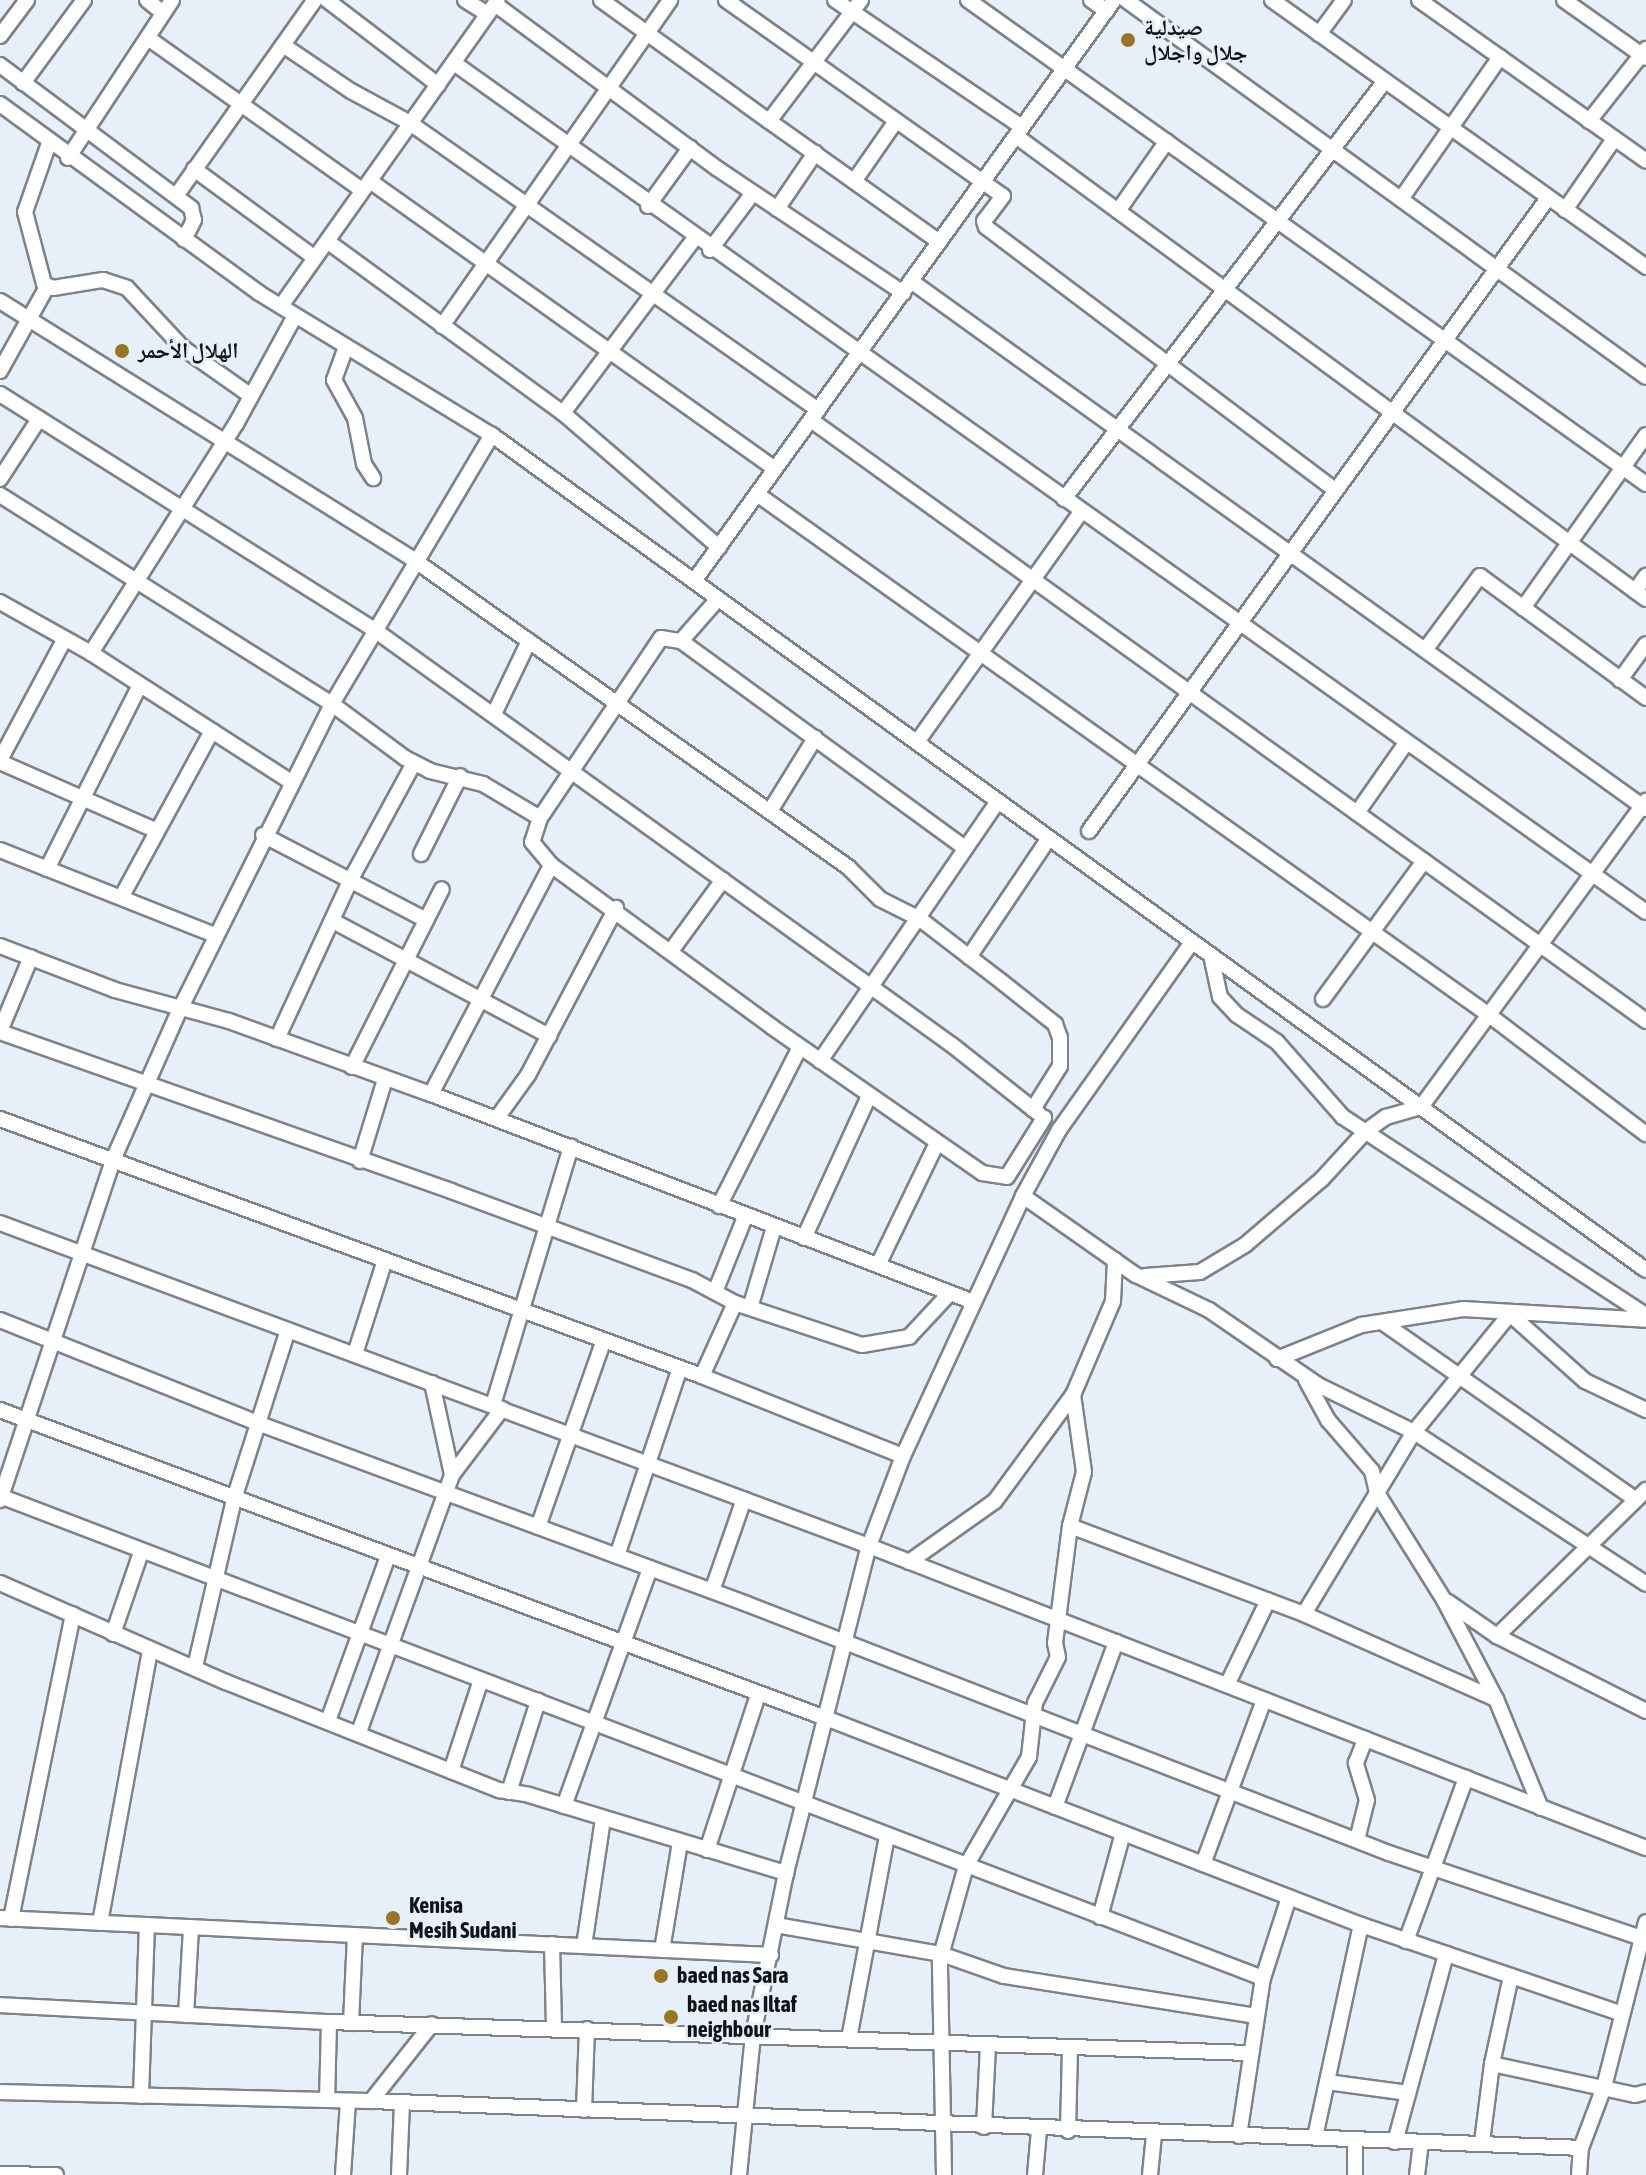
<!DOCTYPE html>
<meta charset="utf-8">
<style>
body{margin:0}
#map{position:relative;width:1646px;height:2175px;overflow:hidden;background:#e7f0f9;font-family:"Asap Condensed","Noto Naskh Arabic",sans-serif}
div>[style]{position:absolute}
[style*='--x']{left:calc(var(--x)*1px);top:calc(var(--y)*1px);width:calc(var(--w)*1px);rotate:calc(var(--a)*1deg)}
.roads{filter:drop-shadow(2px 0 #7b838b) drop-shadow(-2px 0 #7b838b) drop-shadow(0 2px #7b838b) drop-shadow(0 -2px #7b838b)}
.minor>*{height:14px;margin:-7px;padding:0 7px;transform-origin:7px;border-radius:7px;background:#fff}
.dots>*{width:22px;height:22px;translate:-50% -50%;box-sizing:border-box;border:4px solid #e7f0f9;border-radius:50%}
span{translate:-50% -50%;white-space:nowrap;text-align:center;line-height:1.15;-webkit-text-stroke:6px #e7f0f9;paint-order:stroke}
.poi-label{font-size:22px;color:#111417;font-weight:700}
.left{translate:0 -50%;text-align:left}
</style>
<div id="map">
<div class="roads">
<div class="minor">
<i style="--x:147;--y:0;--w:21;--a:39"></i>
<i style="--x:327;--y:0;--w:140;--a:37.4"></i>
<i style="--x:465;--y:0;--w:26;--a:32"></i>
<i style="--x:601;--y:0;--w:207;--a:35.8"></i>
<i style="--x:726;--y:0;--w:339;--a:35.3"></i>
<i style="--x:1003;--y:196;--w:31;--a:127"></i>
<i style="--x:984;--y:221;--w:6;--a:72"></i>
<i style="--x:986;--y:227;--w:437;--a:37"></i>
<i style="--x:835;--y:0;--w:226;--a:34.2"></i>
<i style="--x:861;--y:0;--w:152;--a:127.2"></i>
<i style="--x:769;--y:121;--w:209;--a:35.4"></i>
<i style="--x:968;--y:0;--w:833;--a:35.52"></i>
<i style="--x:1091;--y:0;--w:19;--a:35"></i>
<i style="--x:1126;--y:0;--w:642;--a:35.94"></i>
<i style="--x:1272;--y:0;--w:460;--a:35.5"></i>
<i style="--x:1419;--y:0;--w:278;--a:35.3"></i>
<i style="--x:1564;--y:0;--w:100;--a:35.3"></i>
<i style="--x:495;--y:4;--w:277;--a:36.5"></i>
<i style="--x:718;--y:169;--w:223;--a:33.8"></i>
<i style="--x:1319;--y:34;--w:42;--a:-53.7"></i>
<i style="--x:0;--y:36;--w:45;--a:-53.1"></i>
<i style="--x:148;--y:38;--w:262;--a:35.4"></i>
<i style="--x:283;--y:45;--w:82;--a:34.1"></i>
<i style="--x:351;--y:91;--w:67;--a:28.5"></i>
<i style="--x:410;--y:123;--w:499;--a:35.1"></i>
<i style="--x:454;--y:63;--w:1463;--a:35.46"></i>
<i style="--x:0;--y:65;--w:239;--a:36.8"></i>
<i style="--x:191;--y:208;--w:12;--a:76"></i>
<i style="--x:194;--y:220;--w:22;--a:117"></i>
<i style="--x:23;--y:83;--w:103;--a:-53.7"></i>
<i style="--x:0;--y:104;--w:321;--a:36.1"></i>
<i style="--x:259;--y:293;--w:273;--a:31.4"></i>
<i style="--x:492;--y:435;--w:1424;--a:35.89"></i>
<i style="--x:1589;--y:121;--w:92;--a:-51.6"></i>
<i style="--x:1016;--y:136;--w:782;--a:36.31"></i>
<i style="--x:49;--y:143;--w:73;--a:109.2"></i>
<i style="--x:25;--y:212;--w:74;--a:75.2"></i>
<i style="--x:44;--y:284;--w:10;--a:24"></i>
<i style="--x:53;--y:288;--w:51;--a:-9.1"></i>
<i style="--x:103;--y:280;--w:25;--a:18"></i>
<i style="--x:127;--y:288;--w:82;--a:47"></i>
<i style="--x:183;--y:348;--w:83;--a:35.2"></i>
<i style="--x:68;--y:158;--w:189;--a:-56.6"></i>
<i style="--x:194;--y:169;--w:150;--a:36.3"></i>
<i style="--x:855;--y:180;--w:72;--a:-55.2"></i>
<i style="--x:370;--y:181;--w:497;--a:35.4"></i>
<i style="--x:176;--y:196;--w:240;--a:-54.7"></i>
<i style="--x:1401;--y:199;--w:173;--a:-55.1"></i>
<i style="--x:648;--y:206;--w:72;--a:-54.1"></i>
<i style="--x:777;--y:209;--w:68;--a:-55.8"></i>
<i style="--x:1565;--y:210;--w:86;--a:-55.4"></i>
<i style="--x:1118;--y:211;--w:85;--a:-55"></i>
<i style="--x:327;--y:241;--w:292;--a:36.1"></i>
<i style="--x:563;--y:413;--w:206;--a:40.7"></i>
<i style="--x:710;--y:250;--w:71;--a:-53"></i>
<i style="--x:911;--y:281;--w:905;--a:35.69"></i>
<i style="--x:0;--y:301;--w:492;--a:32"></i>
<i style="--x:417;--y:562;--w:528;--a:35.29"></i>
<i style="--x:848;--y:867;--w:45;--a:45"></i>
<i style="--x:880;--y:899;--w:45;--a:26.6"></i>
<i style="--x:920;--y:919;--w:103;--a:37.5"></i>
<i style="--x:1002;--y:982;--w:68;--a:38.4"></i>
<i style="--x:1055;--y:1024;--w:15;--a:70"></i>
<i style="--x:1060;--y:1038;--w:28;--a:90"></i>
<i style="--x:1060;--y:1066;--w:51;--a:122.1"></i>
<i style="--x:281;--y:306;--w:375;--a:-54.7"></i>
<i style="--x:442;--y:326;--w:398;--a:-55"></i>
<i style="--x:346;--y:347;--w:35;--a:110"></i>
<i style="--x:334;--y:380;--w:43;--a:61.1"></i>
<i style="--x:355;--y:418;--w:47;--a:78.9"></i>
<i style="--x:364;--y:464;--w:17;--a:57"></i>
<i style="--x:0;--y:371;--w:96;--a:-60.8"></i>
<i style="--x:0;--y:394;--w:444;--a:32.2"></i>
<i style="--x:376;--y:631;--w:709;--a:35.71"></i>
<i style="--x:952;--y:1045;--w:110;--a:38.3"></i>
<i style="--x:563;--y:413;--w:218;--a:-53"></i>
<i style="--x:811;--y:420;--w:1029;--a:35.74"></i>
<i style="--x:0;--y:479;--w:72;--a:-57"></i>
<i style="--x:757;--y:494;--w:898;--a:35.44"></i>
<i style="--x:1489;--y:1015;--w:197;--a:37.2"></i>
<i style="--x:0;--y:495;--w:392;--a:32.2"></i>
<i style="--x:332;--y:704;--w:91;--a:36.5"></i>
<i style="--x:405;--y:758;--w:28;--a:27"></i>
<i style="--x:430;--y:771;--w:55;--a:13.8"></i>
<i style="--x:483;--y:784;--w:66;--a:30.8"></i>
<i style="--x:540;--y:818;--w:25;--a:108"></i>
<i style="--x:532;--y:842;--w:30;--a:50"></i>
<i style="--x:551;--y:865;--w:274;--a:36.2"></i>
<i style="--x:772;--y:1027;--w:256;--a:34.8"></i>
<i style="--x:982;--y:1173;--w:25;--a:9"></i>
<i style="--x:1007;--y:1177;--w:70;--a:-57.9"></i>
<i style="--x:1064;--y:499;--w:527;--a:-52.48"></i>
<i style="--x:694;--y:581;--w:717;--a:-54.14"></i>
<i style="--x:1635;--y:591;--w:19;--a:-54"></i>
<i style="--x:0;--y:602;--w:104;--a:29.3"></i>
<i style="--x:91;--y:653;--w:238;--a:32.8"></i>
<i style="--x:1523;--y:608;--w:212;--a:-54.6"></i>
<i style="--x:681;--y:641;--w:56;--a:-48.6"></i>
<i style="--x:1425;--y:650;--w:92;--a:-53.4"></i>
<i style="--x:1480;--y:576;--w:206;--a:36.3"></i>
<i style="--x:91;--y:653;--w:271;--a:-57.7"></i>
<i style="--x:236;--y:424;--w:123;--a:-61.4"></i>
<i style="--x:1620;--y:680;--w:44;--a:-54.2"></i>
<i style="--x:494;--y:714;--w:81;--a:-64.4"></i>
<i style="--x:917;--y:742;--w:284;--a:-54.5"></i>
<i style="--x:0;--y:760;--w:136;--a:-61.9"></i>
<i style="--x:0;--y:762;--w:171;--a:23.7"></i>
<i style="--x:770;--y:811;--w:86;--a:-58.3"></i>
<i style="--x:1357;--y:813;--w:85;--a:-55"></i>
<i style="--x:540;--y:818;--w:217;--a:-56.1"></i>
<i style="--x:661;--y:638;--w:20;--a:9"></i>
<i style="--x:681;--y:641;--w:351;--a:36.1"></i>
<i style="--x:1089;--y:831;--w:782;--a:-54.05"></i>
<i style="--x:263;--y:835;--w:184;--a:27.5"></i>
<i style="--x:0;--y:850;--w:231;--a:21.6"></i>
<i style="--x:421;--y:854;--w:87;--a:-63.4"></i>
<i style="--x:47;--y:869;--w:206;--a:-63.2"></i>
<i style="--x:122;--y:896;--w:188;--a:-61.4"></i>
<i style="--x:333;--y:921;--w:245;--a:28"></i>
<i style="--x:0;--y:946;--w:123;--a:20.9"></i>
<i style="--x:115;--y:990;--w:118;--a:15.2"></i>
<i style="--x:229;--y:1021;--w:215;--a:19.9"></i>
<i style="--x:431;--y:1094;--w:578;--a:20.97"></i>
<i style="--x:671;--y:951;--w:88;--a:-53.8"></i>
<i style="--x:1211;--y:955;--w:43;--a:77.9"></i>
<i style="--x:1220;--y:997;--w:25;--a:47"></i>
<i style="--x:1237;--y:1015;--w:48;--a:34"></i>
<i style="--x:1277;--y:1042;--w:100;--a:48.7"></i>
<i style="--x:1343;--y:1117;--w:362;--a:33.2"></i>
<i style="--x:969;--y:957;--w:143;--a:-56.1"></i>
<i style="--x:1323;--y:999;--w:171;--a:-53.8"></i>
<i style="--x:0;--y:1031;--w:80;--a:-67.3"></i>
<i style="--x:0;--y:1032;--w:478;--a:19.4"></i>
<i style="--x:451;--y:1191;--w:257;--a:20.3"></i>
<i style="--x:692;--y:1280;--w:49;--a:28.1"></i>
<i style="--x:735;--y:1303;--w:134;--a:18.3"></i>
<i style="--x:862;--y:1345;--w:48;--a:-9.7"></i>
<i style="--x:909;--y:1337;--w:60;--a:-47"></i>
<i style="--x:277;--y:1039;--w:176;--a:-65.2"></i>
<i style="--x:351;--y:879;--w:132;--a:-61.5"></i>
<i style="--x:820;--y:1061;--w:315;--a:-55.6"></i>
<i style="--x:352;--y:1067;--w:199;--a:-63.2"></i>
<i style="--x:431;--y:1094;--w:259;--a:-62.3"></i>
<i style="--x:497;--y:1118;--w:53;--a:-54.2"></i>
<i style="--x:528;--y:1075;--w:189;--a:-62.2"></i>
<i style="--x:0;--y:1119;--w:748;--a:20.11"></i>
<i style="--x:702;--y:1376;--w:216;--a:21.7"></i>
<i style="--x:360;--y:1161;--w:86;--a:-73"></i>
<i style="--x:1023;--y:1196;--w:138;--a:35"></i>
<i style="--x:1136;--y:1275;--w:81;--a:25.6"></i>
<i style="--x:1209;--y:1310;--w:132;--a:34.5"></i>
<i style="--x:1318;--y:1385;--w:107;--a:26.1"></i>
<i style="--x:1414;--y:1432;--w:277;--a:33.2"></i>
<i style="--x:719;--y:1206;--w:178;--a:-63"></i>
<i style="--x:0;--y:1223;--w:927;--a:20.39"></i>
<i style="--x:869;--y:1546;--w:834;--a:21.24"></i>
<i style="--x:804;--y:1238;--w:156;--a:-65.4"></i>
<i style="--x:878;--y:1265;--w:136;--a:-64.2"></i>
<i style="--x:1145;--y:1276;--w:55;--a:-4.2"></i>
<i style="--x:1200;--y:1272;--w:52;--a:-31"></i>
<i style="--x:1245;--y:1245;--w:101;--a:-40.6"></i>
<i style="--x:1322;--y:1179;--w:64;--a:-47.5"></i>
<i style="--x:1365;--y:1132;--w:26;--a:-36"></i>
<i style="--x:1386;--y:1117;--w:36;--a:-16"></i>
<i style="--x:1421;--y:1107;--w:380;--a:-53.7"></i>
<i style="--x:715;--y:1292;--w:81;--a:-68.2"></i>
<i style="--x:750;--y:1308;--w:84;--a:-73.5"></i>
<i style="--x:0;--y:1320;--w:280;--a:21.8"></i>
<i style="--x:260;--y:1424;--w:519;--a:20.28"></i>
<i style="--x:747;--y:1604;--w:689;--a:21.2"></i>
<i style="--x:1389;--y:1853;--w:267;--a:18.6"></i>
<i style="--x:1382;--y:1322;--w:310;--a:35"></i>
<i style="--x:355;--y:1354;--w:99;--a:-72.3"></i>
<i style="--x:1277;--y:1359;--w:91;--a:-22"></i>
<i style="--x:1361;--y:1325;--w:103;--a:-8.9"></i>
<i style="--x:1463;--y:1309;--w:183;--a:3.4"></i>
<i style="--x:702;--y:1376;--w:80;--a:-65.7"></i>
<i style="--x:1306;--y:1380;--w:46;--a:61.2"></i>
<i style="--x:1328;--y:1420;--w:67;--a:49.2"></i>
<i style="--x:1372;--y:1471;--w:23;--a:77"></i>
<i style="--x:1377;--y:1493;--w:126;--a:57.9"></i>
<i style="--x:1444;--y:1600;--w:112;--a:62.3"></i>
<i style="--x:1496;--y:1699;--w:118;--a:67.6"></i>
<i style="--x:432;--y:1383;--w:94;--a:77.7"></i>
<i style="--x:493;--y:1405;--w:270;--a:-73.2"></i>
<i style="--x:0;--y:1410;--w:878;--a:20.46"></i>
<i style="--x:823;--y:1717;--w:577;--a:21.14"></i>
<i style="--x:1361;--y:1925;--w:276;--a:18.8"></i>
<i style="--x:0;--y:1496;--w:1352;--a:20.89"></i>
<i style="--x:0;--y:1500;--w:358;--a:-71.6"></i>
<i style="--x:113;--y:1160;--w:163;--a:-66.1"></i>
<i style="--x:179;--y:1011;--w:343;--a:-63.5"></i>
<i style="--x:332;--y:704;--w:313;--a:-59.3"></i>
<i style="--x:1070;--y:1526;--w:250;--a:20.6"></i>
<i style="--x:1304;--y:1614;--w:210;--a:23.9"></i>
<i style="--x:538;--y:1527;--w:198;--a:-70.6"></i>
<i style="--x:617;--y:1556;--w:198;--a:-71.5"></i>
<i style="--x:909;--y:1562;--w:105;--a:-35.3"></i>
<i style="--x:995;--y:1501;--w:132;--a:-53.7"></i>
<i style="--x:0;--y:1583;--w:247;--a:23.7"></i>
<i style="--x:226;--y:1682;--w:294;--a:21.6"></i>
<i style="--x:499;--y:1790;--w:30;--a:9"></i>
<i style="--x:529;--y:1795;--w:269;--a:16.9"></i>
<i style="--x:712;--y:1591;--w:97;--a:-70.8"></i>
<i style="--x:1448;--y:1602;--w:60;--a:34.8"></i>
<i style="--x:1497;--y:1636;--w:167;--a:26.7"></i>
<i style="--x:1304;--y:1614;--w:213;--a:-58.9"></i>
<i style="--x:1414;--y:1432;--w:152;--a:-50.9"></i>
<i style="--x:1510;--y:1314;--w:101;--a:41.8"></i>
<i style="--x:1585;--y:1381;--w:68;--a:25.4"></i>
<i style="--x:113;--y:1634;--w:87;--a:-71.1"></i>
<i style="--x:1497;--y:1636;--w:209;--a:-44.4"></i>
<i style="--x:195;--y:1667;--w:172;--a:-76.9"></i>
<i style="--x:234;--y:1499;--w:177;--a:-72.3"></i>
<i style="--x:1227;--y:1685;--w:94;--a:-64.2"></i>
<i style="--x:328;--y:1721;--w:176;--a:-70"></i>
<i style="--x:359;--y:1732;--w:273;--a:-70.1"></i>
<i style="--x:452;--y:1475;--w:83;--a:-52.9"></i>
<i style="--x:451;--y:1771;--w:96;--a:-71.8"></i>
<i style="--x:509;--y:1792;--w:96;--a:-72.3"></i>
<i style="--x:564;--y:1806;--w:253;--a:-70.1"></i>
<i style="--x:1055;--y:1807;--w:176;--a:-69.7"></i>
<i style="--x:1357;--y:1840;--w:41;--a:-76"></i>
<i style="--x:1367;--y:1800;--w:39;--a:-107"></i>
<i style="--x:1356;--y:1763;--w:26;--a:-69"></i>
<i style="--x:707;--y:1850;--w:163;--a:-71.8"></i>
<i style="--x:1203;--y:1864;--w:175;--a:-69.6"></i>
<i style="--x:1100;--y:1917;--w:87;--a:-74.7"></i>
<i style="--x:0;--y:1918;--w:772;--a:2.75"></i>
<i style="--x:11;--y:1919;--w:311;--a:-78.5"></i>
<i style="--x:100;--y:1923;--w:278;--a:-79.6"></i>
<i style="--x:776;--y:1925;--w:168;--a:10"></i>
<i style="--x:941;--y:1954;--w:67;--a:19.2"></i>
<i style="--x:1004;--y:1976;--w:255;--a:9"></i>
<i style="--x:1406;--y:1941;--w:174;--a:-69.8"></i>
<i style="--x:552;--y:1944;--w:84;--a:88.6"></i>
<i style="--x:584;--y:1946;--w:128;--a:-81.5"></i>
<i style="--x:662;--y:1950;--w:109;--a:-80.5"></i>
<i style="--x:0;--y:2005;--w:329;--a:3"></i>
<i style="--x:329;--y:2022;--w:921;--a:1.93"></i>
<i style="--x:186;--y:2015;--w:88;--a:-86.7"></i>
<i style="--x:351;--y:2023;--w:88;--a:-87.4"></i>
<i style="--x:849;--y:2039;--w:207;--a:-79.4"></i>
<i style="--x:1492;--y:2064;--w:146;--a:12.2"></i>
<i style="--x:1635;--y:2095;--w:11;--a:-15"></i>
<i style="--x:1327;--y:2082;--w:82;--a:7.7"></i>
<i style="--x:0;--y:2092;--w:371;--a:1.4"></i>
<i style="--x:371;--y:2101;--w:1211;--a:2.22"></i>
<i style="--x:141;--y:2096;--w:171;--a:-88"></i>
<i style="--x:327;--y:2100;--w:78;--a:-88.5"></i>
<i style="--x:371;--y:2101;--w:98;--a:-51.6"></i>
<i style="--x:584;--y:2110;--w:81;--a:-87.9"></i>
<i style="--x:984;--y:2127;--w:82;--a:-87.2"></i>
<i style="--x:1068;--y:2131;--w:83;--a:-88.6"></i>
<i style="--x:1239;--y:2136;--w:160;--a:-81.4"></i>
<i style="--x:1263;--y:1978;--w:85;--a:-72.2"></i>
<i style="--x:1315;--y:2137;--w:217;--a:-77.8"></i>
<i style="--x:1355;--y:2140;--w:35;--a:90"></i>
<i style="--x:1395;--y:2142;--w:195;--a:-74.8"></i>
<i style="--x:1482;--y:2142;--w:79;--a:-82.7"></i>
<i style="--x:1492;--y:2064;--w:90;--a:-77.8"></i>
<i style="--x:0;--y:2174;--w:56;--a:1"></i>
<i style="--x:343;--y:2175;--w:74;--a:-86.1"></i>
<i style="--x:399;--y:2175;--w:73;--a:-87.6"></i>
<i style="--x:739;--y:2175;--w:141;--a:-84.3"></i>
<i style="--x:753;--y:2035;--w:165;--a:-78.5"></i>
<i style="--x:786;--y:1873;--w:337;--a:-75.8"></i>
<i style="--x:869;--y:1546;--w:96;--a:-69.3"></i>
<i style="--x:903;--y:1456;--w:286;--a:-65.2"></i>
<i style="--x:1023;--y:1196;--w:75;--a:-61.4"></i>
<i style="--x:1059;--y:1130;--w:230;--a:-54.7"></i>
<i style="--x:944;--y:2175;--w:216;--a:-91.1"></i>
<i style="--x:940;--y:1959;--w:97;--a:-74.4"></i>
<i style="--x:966;--y:1866;--w:126;--a:-60"></i>
<i style="--x:1029;--y:1757;--w:54;--a:-83.7"></i>
<i style="--x:1035;--y:1703;--w:51;--a:-63.4"></i>
<i style="--x:1058;--y:1657;--w:14;--a:-102"></i>
<i style="--x:1055;--y:1643;--w:118;--a:-82.7"></i>
<i style="--x:1070;--y:1526;--w:56;--a:-75.5"></i>
<i style="--x:1084;--y:1472;--w:78;--a:-98.1"></i>
<i style="--x:1073;--y:1395;--w:102;--a:-66.9"></i>
<i style="--x:1113;--y:1301;--w:41;--a:-87.2"></i>
<i style="--x:1035;--y:2175;--w:45;--a:-84.9"></i>
<i style="--x:1150;--y:2175;--w:41;--a:-84.4"></i>
<i style="--x:1417;--y:2175;--w:33;--a:-83"></i>
<i style="--x:1579;--y:2175;--w:27;--a:-86"></i>
<i style="--x:1581;--y:2148;--w:65;--a:-69.3"></i>
<i style="--x:1604;--y:2087;--w:170;--a:-75.7"></i>
</div>
</div>
<div class="dots">
<i style="left:1128px;top:40px;background:#997621"></i>
<i style="left:122px;top:351px;background:#997621"></i>
<i style="left:393px;top:1918px;background:#997621"></i>
<i style="left:661px;top:1976px;background:#997621"></i>
<i style="left:671px;top:2017px;background:#997621"></i>
</div>
<div class="poi-label">
<span class="left" style="left:1144px;top:40px">صيدلية<br>جلال واجلال</span>
<span class="left" style="left:138px;top:351px">الهلال الأحمر</span>
<span class="left" style="left:409px;top:1918px">Kenisa<br>Mesih Sudani</span>
<span class="left" style="left:677px;top:1976px">baed nas Sara</span>
<span class="left" style="left:687px;top:2017px">baed nas Iltaf<br>neighbour</span>
</div>
</div>
